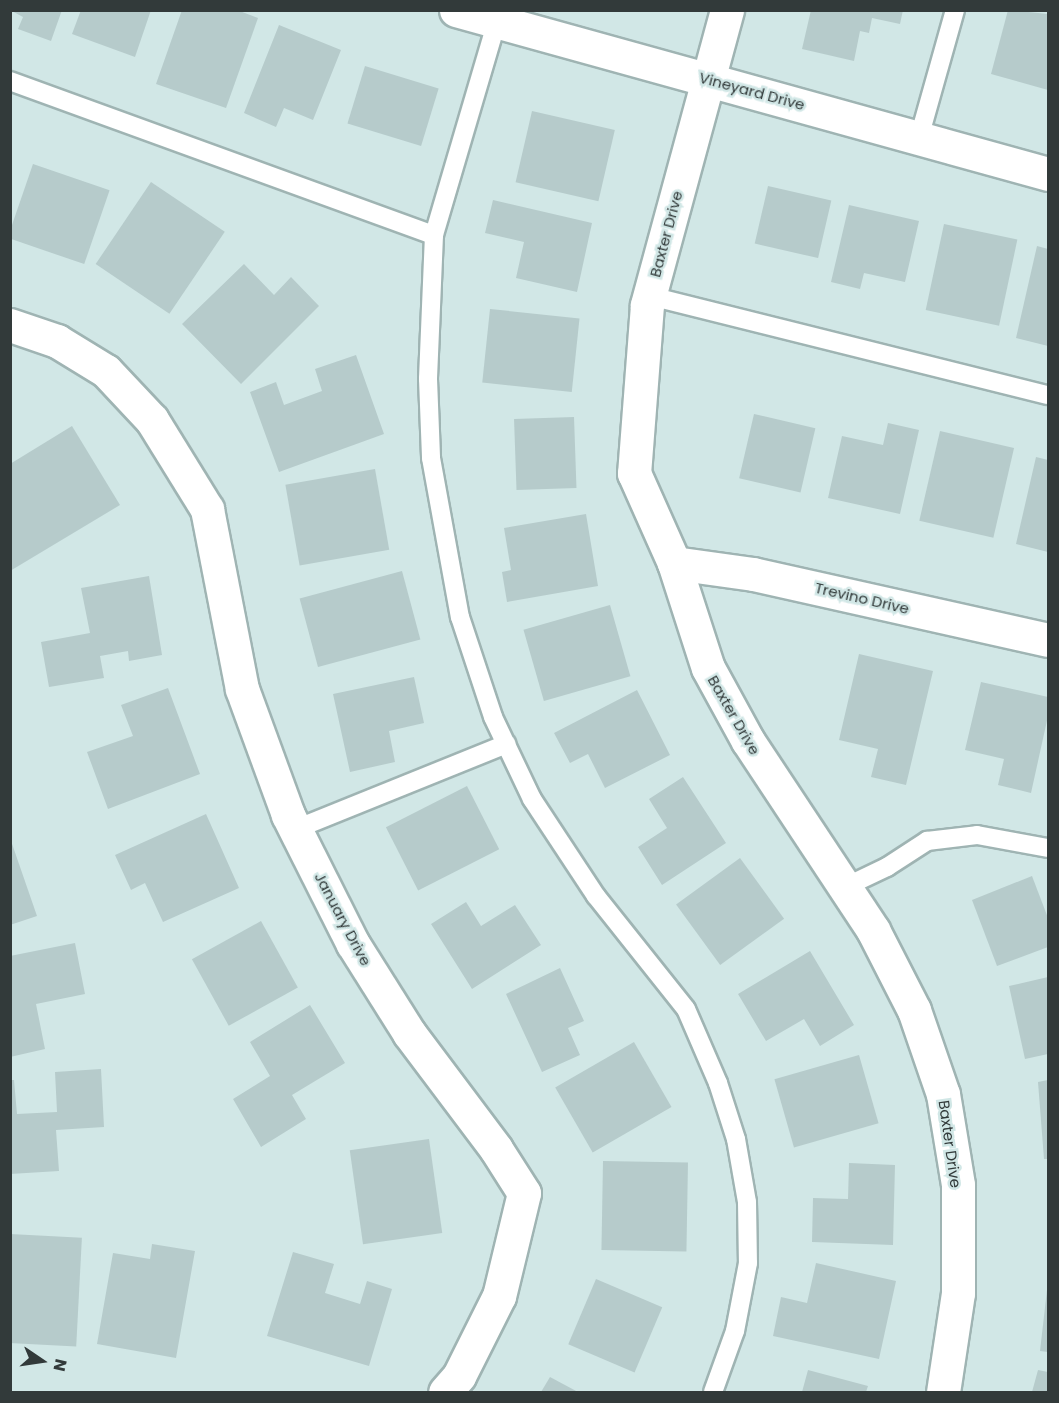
<!DOCTYPE html>
<style>
body{margin:0}
#map{position:relative;width:1059px;height:1403px;overflow:hidden;background:#d1e7e6;font-family:Poppins,sans-serif}
div>[style]{position:absolute}
[style*='--x']{left:calc(var(--x)*1px);top:calc(var(--y)*1px);width:calc(var(--w)*1px);rotate:calc(var(--a)*1deg)}
.building>*{inset:0;background:#b6cbcb;transform-origin:0 0}
.roads{filter:drop-shadow(2px 0 #9fb4b3) drop-shadow(-2px 0 #9fb4b3) drop-shadow(0 2px #9fb4b3) drop-shadow(0 -2px #9fb4b3)}
.lane>*{height:18px;margin:-9px;padding:0 9px;transform-origin:9px;border-radius:9px;background:#fff}
.street>*{height:33px;margin:-16.5px;padding:0 16.5px;transform-origin:16.5px;border-radius:16.5px;background:#fff}
.secondary>*{height:33px;margin:-16.5px;padding:0 16.5px;transform-origin:16.5px;border-radius:16.5px;background:#fff}
span{translate:-50% -50%;white-space:nowrap;text-align:center;line-height:1.15;-webkit-text-stroke:5px #d1e7e6;paint-order:stroke}
.street-label{font-size:15px;color:#323a3a}
.frame{position:absolute;inset:0;border:12px solid #323a3a;pointer-events:none}
.north{position:absolute;left:12px;top:1331px;width:60px;height:60px;-webkit-text-stroke:4px #d1e7e6;paint-order:stroke;rotate:103deg;font-size:16px;font-weight:700;line-height:24px;text-align:center;color:#323a3a}
.north::after{content:'';display:block;margin:auto;width:21px;height:27px;background:#323a3a;clip-path:polygon(50% 0,100% 100%,50% 72%,0 100%)}
</style>
<div id="map">
<div class="building">
<i style="clip-path:polygon(10px 10px,62px 10px,51px 41px,18px 29px,23px 17px)"></i>
<i style="clip-path:polygon(81px 10px,151px 10px,135px 57px,72px 34px)"></i>
<i style="clip-path:polygon(182px 10px,237px 10px,258px 18px,226px 108px,156px 84px)"></i>
<i style="clip-path:polygon(811px 10px,903px 10px,900px 24px,872px 18px,869px 33px,860px 31px,854px 61px,802px 49px)"></i>
<i style="clip-path:polygon(1008px 10px,1048px 14px,1048px 90px,991px 74px)"></i>
<i style="clip-path:polygon(279px 25px,341px 50px,313px 120px,284px 108px,276px 127px,244px 113px)"></i>
<i style="left:365px;top:66px;width:77px;height:60px;rotate:17deg"></i>
<i style="left:532px;top:111px;width:85px;height:73px;rotate:13deg"></i>
<i style="left:33px;top:164px;width:81px;height:78px;rotate:19deg"></i>
<i style="left:151px;top:182px;width:89px;height:99px;rotate:34deg"></i>
<i style="left:768px;top:186px;width:65px;height:59px;rotate:13deg"></i>
<i style="clip-path:polygon(493px 200px,592px 223px,577px 292px,516px 278px,524px 242px,485px 233px)"></i>
<i style="clip-path:polygon(849px 205px,919px 221px,905px 282px,864px 273px,860px 289px,831px 282px)"></i>
<i style="left:944px;top:224px;width:75px;height:88px;rotate:12deg"></i>
<i style="clip-path:polygon(1037px 246px,1048px 249px,1048px 346px,1016px 338px)"></i>
<i style="clip-path:polygon(244px 264px,274px 295px,291px 277px,319px 306px,241px 384px,182px 324px)"></i>
<i style="left:490px;top:309px;width:90px;height:74px;rotate:6deg"></i>
<i style="clip-path:polygon(356px 355px,384px 434px,279px 472px,250px 392px,276px 382px,284px 405px,322px 391px,315px 369px)"></i>
<i style="left:754px;top:414px;width:63px;height:66px;rotate:13deg"></i>
<i style="left:574px;top:417px;width:71px;height:60px;rotate:88deg"></i>
<i style="clip-path:polygon(888px 423px,919px 430px,900px 514px,828px 498px,842px 436px,883px 445px)"></i>
<i style="clip-path:polygon(72px 426px,120px 505px,10px 571px,10px 464px)"></i>
<i style="left:940px;top:431px;width:76px;height:92px;rotate:13deg"></i>
<i style="clip-path:polygon(1036px 457px,1048px 460px,1048px 552px,1016px 544px)"></i>
<i style="left:375px;top:469px;width:82px;height:91px;rotate:80deg"></i>
<i style="clip-path:polygon(586px 514px,598px 586px,507px 602px,502px 572px,511px 570px,504px 528px)"></i>
<i style="left:402px;top:571px;width:71px;height:106px;rotate:75deg"></i>
<i style="clip-path:polygon(149px 576px,162px 655px,129px 661px,128px 651px,100px 656px,104px 678px,49px 687px,41px 642px,90px 633px,81px 588px)"></i>
<i style="left:610px;top:605px;width:74px;height:90px;rotate:74deg"></i>
<i style="clip-path:polygon(859px 654px,933px 671px,906px 785px,871px 777px,878px 749px,839px 740px)"></i>
<i style="clip-path:polygon(414px 677px,424px 723px,389px 731px,395px 762px,350px 772px,333px 694px)"></i>
<i style="clip-path:polygon(981px 682px,1048px 697px,1048px 716px,1031px 793px,998px 785px,1004px 759px,965px 750px)"></i>
<i style="clip-path:polygon(168px 688px,200px 774px,108px 809px,87px 752px,133px 736px,121px 705px)"></i>
<i style="clip-path:polygon(637px 690px,670px 755px,605px 788px,588px 754px,570px 763px,554px 733px)"></i>
<i style="clip-path:polygon(683px 777px,726px 843px,662px 885px,638px 847px,667px 828px,649px 799px)"></i>
<i style="left:467px;top:786px;width:71px;height:91px;rotate:63deg"></i>
<i style="clip-path:polygon(206px 814px,239px 888px,163px 922px,145px 883px,131px 890px,115px 855px)"></i>
<i style="clip-path:polygon(10px 838px,37px 916px,10px 925px)"></i>
<i style="left:740px;top:858px;width:75px;height:79px;rotate:54deg"></i>
<i style="clip-path:polygon(1032px 876px,1048px 918px,1048px 947px,997px 966px,972px 900px)"></i>
<i style="clip-path:polygon(466px 902px,481px 926px,515px 905px,541px 945px,472px 989px,431px 924px)"></i>
<i style="left:261px;top:921px;width:76px;height:79px;rotate:61deg"></i>
<i style="clip-path:polygon(75px 943px,85px 994px,36px 1004px,45px 1049px,10px 1057px,10px 956px)"></i>
<i style="clip-path:polygon(810px 951px,854px 1025px,820px 1046px,804px 1019px,766px 1041px,738px 994px)"></i>
<i style="clip-path:polygon(560px 968px,584px 1021px,568px 1028px,580px 1055px,542px 1072px,506px 994px)"></i>
<i style="clip-path:polygon(1048px 977px,1048px 1054px,1025px 1059px,1009px 986px)"></i>
<i style="clip-path:polygon(310px 1005px,345px 1063px,292px 1095px,306px 1119px,261px 1147px,233px 1099px,270px 1076px,250px 1042px)"></i>
<i style="left:634px;top:1042px;width:75px;height:91px;rotate:60deg"></i>
<i style="left:859px;top:1055px;width:71px;height:88px;rotate:74deg"></i>
<i style="clip-path:polygon(101px 1069px,104px 1127px,56px 1130px,59px 1171px,10px 1174px,10px 1080px,14px 1080px,17px 1114px,57px 1112px,55px 1072px)"></i>
<i style="clip-path:polygon(1048px 1080px,1048px 1159px,1044px 1159px,1038px 1082px)"></i>
<i style="left:429px;top:1139px;width:95px;height:80px;rotate:82deg"></i>
<i style="left:603px;top:1161px;width:85px;height:89px;rotate:1deg"></i>
<i style="clip-path:polygon(849px 1163px,895px 1165px,893px 1245px,812px 1242px,813px 1198px,848px 1199px)"></i>
<i style="left:10px;top:1234px;width:72px;height:109px;rotate:3deg"></i>
<i style="clip-path:polygon(152px 1244px,195px 1251px,176px 1358px,97px 1344px,113px 1253px,150px 1259px)"></i>
<i style="clip-path:polygon(293px 1252px,334px 1264px,325px 1293px,360px 1304px,367px 1281px,392px 1289px,369px 1366px,267px 1336px)"></i>
<i style="clip-path:polygon(816px 1263px,896px 1281px,879px 1359px,773px 1336px,781px 1297px,807px 1303px)"></i>
<i style="left:596px;top:1279px;width:72px;height:71px;rotate:23deg"></i>
<i style="clip-path:polygon(1047px 1290px,1048px 1290px,1048px 1352px,1040px 1351px)"></i>
<i style="clip-path:polygon(808px 1370px,868px 1386px,866px 1392px,802px 1392px)"></i>
<i style="clip-path:polygon(1038px 1370px,1048px 1372px,1048px 1392px,1032px 1392px)"></i>
<i style="clip-path:polygon(550px 1377px,578px 1392px,541px 1392px)"></i>
</div>
<div class="roads">
<div class="lane">
<i style="--x:499;--y:14;--w:230;--a:106.4"></i>
<i style="--x:434;--y:235;--w:144;--a:92.4"></i>
<i style="--x:428;--y:379;--w:79;--a:87.8"></i>
<i style="--x:431;--y:458;--w:162;--a:79.7"></i>
<i style="--x:460;--y:617;--w:105;--a:71.7"></i>
<i style="--x:493;--y:717;--w:91;--a:64.6"></i>
<i style="--x:532;--y:799;--w:116;--a:56.6"></i>
<i style="--x:596;--y:896;--w:144;--a:51.5"></i>
<i style="--x:686;--y:1009;--w:81;--a:66.6"></i>
<i style="--x:718;--y:1083;--w:59;--a:72.2"></i>
<i style="--x:736;--y:1139;--w:64;--a:80.1"></i>
<i style="--x:747;--y:1202;--w:61;--a:89.1"></i>
<i style="--x:748;--y:1263;--w:69;--a:100.8"></i>
<i style="--x:735;--y:1331;--w:65;--a:109.8"></i>
<i style="--x:10;--y:81;--w:451;--a:20"></i>
<i style="--x:919;--y:138;--w:133;--a:-74.3"></i>
<i style="--x:650;--y:296;--w:410;--a:14"></i>
<i style="--x:296;--y:829;--w:227;--a:-22"></i>
<i style="--x:843;--y:888;--w:49;--a:-25.5"></i>
<i style="--x:887;--y:867;--w:48;--a:-33"></i>
<i style="--x:927;--y:841;--w:50;--a:-6.8"></i>
<i style="--x:977;--y:835;--w:72;--a:10.4"></i>
</div>
<div class="street">
<i style="--x:456;--y:10;--w:614;--a:15.48"></i>
<i style="--x:10;--y:325;--w:50;--a:18.8"></i>
<i style="--x:57;--y:341;--w:57;--a:31.5"></i>
<i style="--x:106;--y:371;--w:67;--a:46.8"></i>
<i style="--x:152;--y:420;--w:105;--a:58.3"></i>
<i style="--x:207;--y:509;--w:183;--a:79"></i>
<i style="--x:242;--y:689;--w:134;--a:69.9"></i>
<i style="--x:288;--y:815;--w:144;--a:63.3"></i>
<i style="--x:353;--y:944;--w:105;--a:57.8"></i>
<i style="--x:409;--y:1033;--w:145;--a:53.1"></i>
<i style="--x:496;--y:1149;--w:52;--a:57.5"></i>
<i style="--x:524;--y:1193;--w:106;--a:103.6"></i>
<i style="--x:499;--y:1296;--w:89;--a:116.6"></i>
<i style="--x:459;--y:1376;--w:21;--a:131"></i>
<i style="--x:674;--y:563;--w:80;--a:7.9"></i>
<i style="--x:753;--y:574;--w:302;--a:12.6"></i>
</div>
<div class="secondary">
<i style="--x:727;--y:10;--w:306;--a:105.2"></i>
<i style="--x:647;--y:305;--w:169;--a:94.4"></i>
<i style="--x:634;--y:473;--w:98;--a:66"></i>
<i style="--x:674;--y:563;--w:110;--a:72.1"></i>
<i style="--x:708;--y:668;--w:83;--a:61.3"></i>
<i style="--x:748;--y:741;--w:227;--a:56.5"></i>
<i style="--x:873;--y:930;--w:90;--a:62.9"></i>
<i style="--x:914;--y:1010;--w:89;--a:71"></i>
<i style="--x:943;--y:1094;--w:92;--a:80.6"></i>
<i style="--x:958;--y:1185;--w:108;--a:90"></i>
<i style="--x:958;--y:1293;--w:100;--a:98.6"></i>
</div>
</div>
<div class="street-label">
<span style="left:752px;top:91px;rotate:15deg">Vineyard Drive</span>
<span style="left:666px;top:234px;rotate:-75deg">Baxter Drive</span>
<span style="left:862px;top:598px;rotate:13deg">Trevino Drive</span>
<span style="left:734px;top:715px;rotate:60deg">Baxter Drive</span>
<span style="left:343px;top:919px;rotate:62deg">January Drive</span>
<span style="left:950px;top:1144px;rotate:82deg">Baxter Drive</span>
</div>
<div class="frame"></div>
<div class="north">N</div>
</div>
